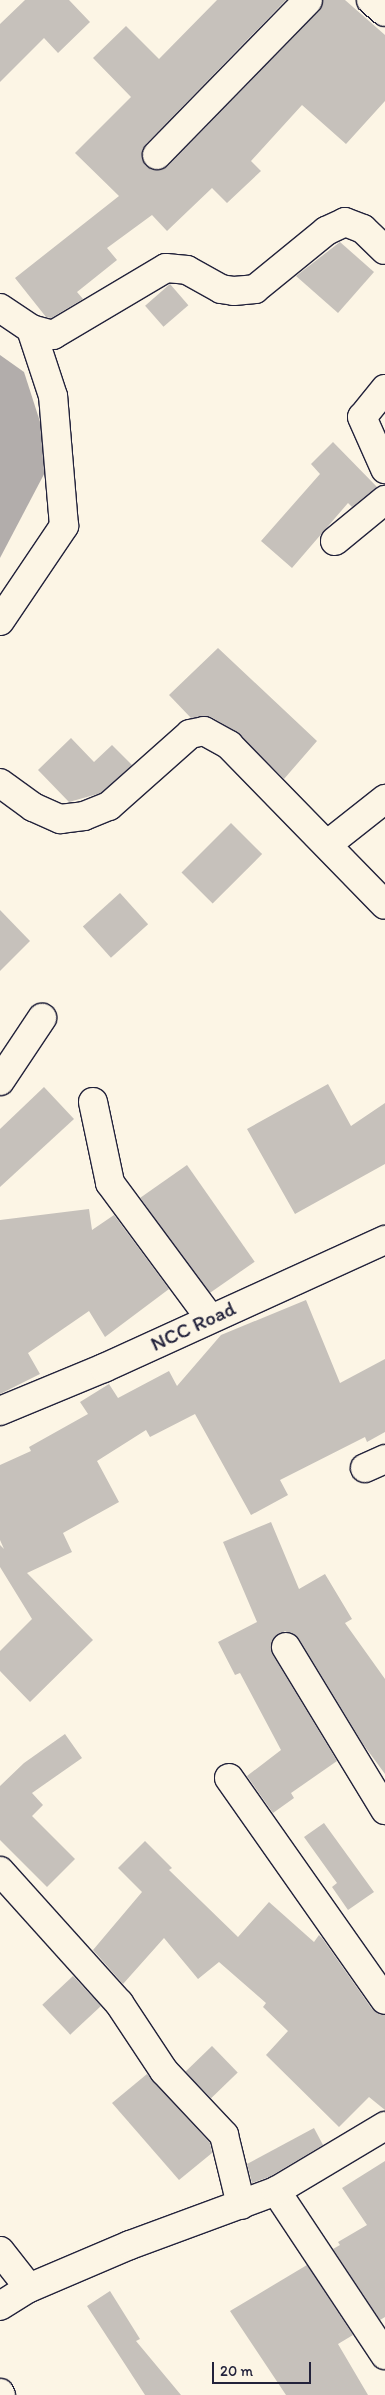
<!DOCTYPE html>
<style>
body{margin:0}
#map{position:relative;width:385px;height:2395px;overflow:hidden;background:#fcf5e5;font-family:Itim,sans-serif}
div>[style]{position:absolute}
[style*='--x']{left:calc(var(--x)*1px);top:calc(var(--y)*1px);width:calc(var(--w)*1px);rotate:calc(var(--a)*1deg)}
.water>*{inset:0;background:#b2adab}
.building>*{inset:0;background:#c6c1bb;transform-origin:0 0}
.roads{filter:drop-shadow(1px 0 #22223b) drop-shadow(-1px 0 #22223b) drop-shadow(0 1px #22223b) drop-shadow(0 -1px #22223b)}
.minor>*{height:28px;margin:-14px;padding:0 14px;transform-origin:14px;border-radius:14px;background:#fcf5e5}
span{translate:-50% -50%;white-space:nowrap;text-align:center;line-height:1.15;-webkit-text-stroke:4.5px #fcf5e5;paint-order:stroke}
.street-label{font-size:21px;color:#22223b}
.scale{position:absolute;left:212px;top:2362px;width:99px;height:22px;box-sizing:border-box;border:2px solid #22223b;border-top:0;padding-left:6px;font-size:15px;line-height:18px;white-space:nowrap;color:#22223b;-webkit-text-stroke:4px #fcf5e5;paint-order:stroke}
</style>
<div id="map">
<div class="water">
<i style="clip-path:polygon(0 355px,24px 372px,52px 459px,0 558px)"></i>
</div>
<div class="building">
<i style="clip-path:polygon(25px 0,69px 0,90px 22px,58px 53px,44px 38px,0 82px,0 24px)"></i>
<i style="clip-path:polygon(217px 0,286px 0,146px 144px,142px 159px,146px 166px,161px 170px,168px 166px,319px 11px,323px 0,345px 0,385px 35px,385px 101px,346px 144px,302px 105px,251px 161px,261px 171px,227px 203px,212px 188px,167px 231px,152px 215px,107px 248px,117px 260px,77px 292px,83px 299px,51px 318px,46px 317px,15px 278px,119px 196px,75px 153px,131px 97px,93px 58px,126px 26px,159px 59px)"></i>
<i style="clip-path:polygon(340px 242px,374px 272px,338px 313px,296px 276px)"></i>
<i style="left:170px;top:284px;width:28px;height:33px;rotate:49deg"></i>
<i style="clip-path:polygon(333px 442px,377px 487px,352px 507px,348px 503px,292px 568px,261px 541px,320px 474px,311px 464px)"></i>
<i style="clip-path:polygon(218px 648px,317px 741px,284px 779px,237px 732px,211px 717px,191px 718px,169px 695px)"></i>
<i style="clip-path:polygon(71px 738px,94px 762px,112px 745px,132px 765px,101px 793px,69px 802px,38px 770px)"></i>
<i style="left:231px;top:823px;width:44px;height:70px;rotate:45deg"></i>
<i style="left:120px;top:893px;width:42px;height:50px;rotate:48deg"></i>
<i style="clip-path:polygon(0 910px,30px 941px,0 971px)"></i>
<i style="clip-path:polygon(328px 1084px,351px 1126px,385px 1103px,385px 1164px,295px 1214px,247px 1129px)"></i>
<i style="clip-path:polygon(44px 1087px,74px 1119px,0 1187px,0 1129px)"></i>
<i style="left:187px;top:1165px;width:118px;height:57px;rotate:55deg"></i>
<i style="clip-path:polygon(89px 1209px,92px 1230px,114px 1215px,169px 1289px,105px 1337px,89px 1311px,28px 1353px,40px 1374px,0 1394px,0 1220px)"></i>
<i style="clip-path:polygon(306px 1300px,340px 1383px,385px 1359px,385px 1432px,367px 1442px,365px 1437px,280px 1480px,288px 1495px,251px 1515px,195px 1414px,150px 1437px,146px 1430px,97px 1461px,119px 1502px,63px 1533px,72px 1552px,27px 1573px,93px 1640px,30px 1702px,0 1671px,0 1651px,32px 1619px,0 1567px,0 1545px,4px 1549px,0 1540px,0 1465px,31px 1451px,29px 1447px,88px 1414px,80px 1402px,109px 1384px,118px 1398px,169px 1371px,177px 1386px,221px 1335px)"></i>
<i style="clip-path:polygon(271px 1522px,299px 1589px,325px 1574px,352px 1619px,345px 1623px,385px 1679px,385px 1774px,363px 1744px,299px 1639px,285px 1631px,273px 1639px,273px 1655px,337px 1761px,291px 1793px,294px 1798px,273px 1813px,247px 1776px,281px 1750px,240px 1673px,235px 1675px,218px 1642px,257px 1622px,223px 1542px)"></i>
<i style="clip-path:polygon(65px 1734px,82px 1758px,32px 1793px,43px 1805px,32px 1816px,75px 1859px,47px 1887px,0 1840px,0 1786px,24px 1763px)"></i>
<i style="clip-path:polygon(324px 1823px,374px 1892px,348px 1910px,332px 1887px,337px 1883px,304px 1837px)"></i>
<i style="clip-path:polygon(145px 1841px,172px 1868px,169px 1870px,238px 1937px,269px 1902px,314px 1942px,319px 1935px,322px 1938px,372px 2009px,385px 2015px,385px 2110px,369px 2097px,339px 2127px,266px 2055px,288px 2031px,263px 2007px,266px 2003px,219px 1962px,198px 1979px,164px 1938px,123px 1984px,93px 1950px,142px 1892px,118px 1868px)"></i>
<i style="left:73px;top:1976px;width:41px;height:42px;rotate:47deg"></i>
<i style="left:212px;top:2046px;width:37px;height:37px;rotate:46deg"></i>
<i style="clip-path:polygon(147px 2074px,210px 2143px,212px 2153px,179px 2180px,112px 2103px)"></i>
<i style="clip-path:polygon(314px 2128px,323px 2145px,269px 2177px,252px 2183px,247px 2164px)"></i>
<i style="clip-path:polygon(385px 2161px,385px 2317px,380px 2320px,333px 2249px,340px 2245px,338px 2242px,367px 2225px,342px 2188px)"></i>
<i style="clip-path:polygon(307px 2265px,353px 2335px,338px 2344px,368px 2395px,286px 2395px,230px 2311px)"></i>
<i style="clip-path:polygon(110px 2291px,140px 2339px,136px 2341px,181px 2395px,145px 2395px,87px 2306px)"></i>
</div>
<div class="roads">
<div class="minor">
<i style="--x:371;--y:0;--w:18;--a:41"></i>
<i style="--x:157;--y:155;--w:216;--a:-45.7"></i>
<i style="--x:0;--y:308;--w:37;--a:34"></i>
<i style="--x:31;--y:329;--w:23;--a:15"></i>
<i style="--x:53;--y:335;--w:131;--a:-30.7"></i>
<i style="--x:166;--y:268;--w:21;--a:5"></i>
<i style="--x:187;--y:270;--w:39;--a:29"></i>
<i style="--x:221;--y:289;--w:13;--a:9"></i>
<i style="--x:234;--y:291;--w:21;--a:-5"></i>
<i style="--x:255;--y:289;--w:92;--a:-39.2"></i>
<i style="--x:326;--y:231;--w:21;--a:-25"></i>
<i style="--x:345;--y:222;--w:19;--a:21"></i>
<i style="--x:363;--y:229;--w:30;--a:44"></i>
<i style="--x:385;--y:389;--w:36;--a:129"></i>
<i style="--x:362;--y:417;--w:57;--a:66.1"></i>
<i style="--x:335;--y:541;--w:65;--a:-39.4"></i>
<i style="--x:0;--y:621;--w:115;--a:-56"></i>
<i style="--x:64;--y:526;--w:130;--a:-94.8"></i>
<i style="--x:53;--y:396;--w:71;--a:-108.2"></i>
<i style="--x:0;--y:783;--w:41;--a:36"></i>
<i style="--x:33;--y:807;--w:30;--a:24"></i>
<i style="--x:60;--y:819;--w:24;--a:-7"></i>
<i style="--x:84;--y:816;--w:27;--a:-22"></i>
<i style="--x:109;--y:806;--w:108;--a:-41.6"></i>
<i style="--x:190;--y:734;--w:14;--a:-12"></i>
<i style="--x:204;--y:731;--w:29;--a:29"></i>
<i style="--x:229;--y:745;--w:223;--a:45.7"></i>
<i style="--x:328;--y:844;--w:73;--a:-38.3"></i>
<i style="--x:0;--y:1081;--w:76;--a:-56.3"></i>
<i style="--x:93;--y:1102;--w:83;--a:78.1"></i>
<i style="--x:110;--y:1183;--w:168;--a:53.5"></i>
<i style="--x:0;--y:1411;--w:113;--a:-22.5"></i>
<i style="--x:104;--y:1368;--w:309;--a:-24.5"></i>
<i style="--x:365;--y:1468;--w:22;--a:-24"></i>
<i style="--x:286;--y:1647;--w:191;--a:58.7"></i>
<i style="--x:229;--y:1778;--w:271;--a:54.9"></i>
<i style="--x:0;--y:1871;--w:178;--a:48"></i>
<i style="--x:119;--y:2003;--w:82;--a:56.5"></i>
<i style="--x:164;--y:2071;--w:88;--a:46.8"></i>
<i style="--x:224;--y:2135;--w:72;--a:76.3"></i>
<i style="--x:276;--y:2191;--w:197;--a:56.4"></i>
<i style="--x:0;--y:2251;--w:47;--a:51.9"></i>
<i style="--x:0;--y:2306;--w:34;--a:-32"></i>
<i style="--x:29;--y:2288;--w:110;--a:-23.1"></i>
<i style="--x:130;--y:2245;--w:156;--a:-20.3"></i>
<i style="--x:276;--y:2191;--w:127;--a:-30.8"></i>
<i style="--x:0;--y:2393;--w:2;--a:63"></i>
</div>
</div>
<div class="street-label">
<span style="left:193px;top:1326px;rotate:-25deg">NCC Road</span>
</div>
<div class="scale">20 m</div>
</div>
